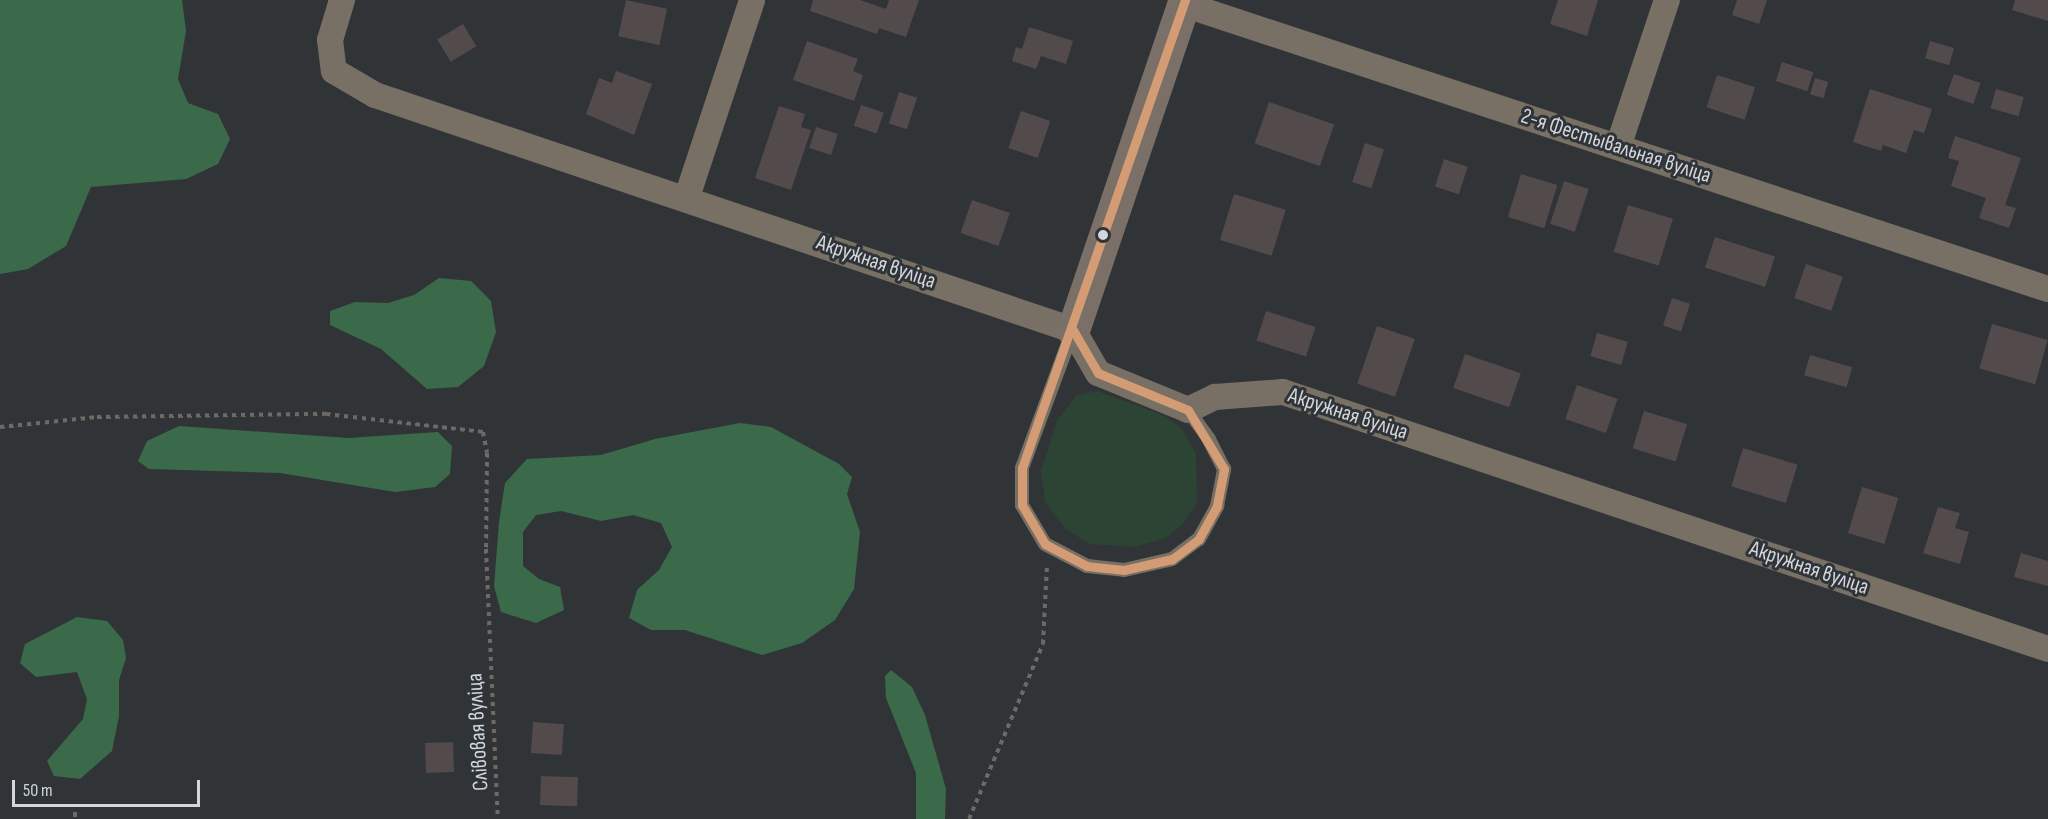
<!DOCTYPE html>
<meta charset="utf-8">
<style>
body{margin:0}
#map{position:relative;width:2048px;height:819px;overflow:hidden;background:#313437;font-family:"Sofia Sans Condensed",sans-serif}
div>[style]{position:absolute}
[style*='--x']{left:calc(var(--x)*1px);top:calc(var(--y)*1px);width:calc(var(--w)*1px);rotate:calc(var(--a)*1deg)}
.green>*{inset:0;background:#2b4434}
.forest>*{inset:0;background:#3a6a4a}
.building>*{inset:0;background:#534a4c;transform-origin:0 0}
.path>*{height:4px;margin-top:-2px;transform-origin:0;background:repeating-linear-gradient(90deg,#6e6964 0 4.5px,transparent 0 9px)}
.lane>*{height:14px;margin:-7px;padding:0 7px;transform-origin:7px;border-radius:7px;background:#786f65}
.street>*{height:26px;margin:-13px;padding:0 13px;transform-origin:13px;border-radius:13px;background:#786f65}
.secondary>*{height:33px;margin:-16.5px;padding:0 16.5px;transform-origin:16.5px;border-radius:16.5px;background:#7b7067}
.bus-1>*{height:9px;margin:-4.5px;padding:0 4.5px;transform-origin:4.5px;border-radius:4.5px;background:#d39c74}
.dots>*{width:16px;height:16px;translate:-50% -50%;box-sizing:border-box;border:3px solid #2f3439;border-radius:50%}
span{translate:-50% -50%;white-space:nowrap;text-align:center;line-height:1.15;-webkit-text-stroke:6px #2f3439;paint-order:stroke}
.street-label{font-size:22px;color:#d3d6da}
.scale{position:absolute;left:12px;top:780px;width:188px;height:27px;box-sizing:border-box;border:3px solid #d3d6da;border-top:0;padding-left:8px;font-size:18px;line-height:21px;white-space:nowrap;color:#d3d6da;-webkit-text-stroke:4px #2f3439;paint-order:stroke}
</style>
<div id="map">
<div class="green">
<i style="clip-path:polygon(1097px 391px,1163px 415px,1182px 428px,1196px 454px,1197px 502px,1183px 524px,1166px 538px,1134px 547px,1090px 544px,1065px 529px,1045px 502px,1041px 470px,1057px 421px,1076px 396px)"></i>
</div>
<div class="forest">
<i style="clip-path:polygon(0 0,182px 0,186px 31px,178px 79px,188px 103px,218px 114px,230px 139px,218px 164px,186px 179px,91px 187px,66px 246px,28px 269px,0 274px)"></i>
<i style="clip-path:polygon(439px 278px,471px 281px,491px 301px,496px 332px,484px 366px,458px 387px,427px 389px,381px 349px,330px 325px,330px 311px,355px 302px,388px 303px,414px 295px)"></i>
<i style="clip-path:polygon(740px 423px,771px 427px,839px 464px,852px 477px,847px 494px,860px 532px,854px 589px,835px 620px,802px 643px,762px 655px,685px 630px,651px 630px,629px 618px,637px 590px,659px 570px,672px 547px,661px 523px,633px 515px,601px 521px,561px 511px,536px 515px,523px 532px,523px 566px,539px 579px,560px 587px,564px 610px,536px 623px,501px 612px,494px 586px,499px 522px,505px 483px,527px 459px,601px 455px,655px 439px)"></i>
<i style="clip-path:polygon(179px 426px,348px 438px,438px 432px,452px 446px,450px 474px,435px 487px,395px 492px,280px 473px,149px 469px,138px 461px,147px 441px)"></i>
<i style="clip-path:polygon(77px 617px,107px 621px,123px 640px,126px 658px,119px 680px,119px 716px,112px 751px,80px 779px,54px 776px,47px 761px,83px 719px,87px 699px,77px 672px,36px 677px,20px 663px,25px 644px)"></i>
<i style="clip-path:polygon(891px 670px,912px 687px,925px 715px,946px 789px,945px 819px,916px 819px,916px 773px,886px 698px,885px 676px)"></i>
</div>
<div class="building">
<i style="left:626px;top:0;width:42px;height:37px;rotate:12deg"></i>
<i style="clip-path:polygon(813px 0,860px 0,886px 9px,889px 0,919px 0,906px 37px,879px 28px,877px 34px,810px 11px)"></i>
<i style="clip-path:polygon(1558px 0,1598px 0,1587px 36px,1550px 24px)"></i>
<i style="clip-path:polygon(1737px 0,1767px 0,1759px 24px,1732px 15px)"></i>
<i style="clip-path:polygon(2015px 0,2048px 0,2048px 21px,2012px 10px)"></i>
<i style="left:463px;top:24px;width:26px;height:30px;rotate:59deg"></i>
<i style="clip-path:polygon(1029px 27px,1073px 41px,1066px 64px,1041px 56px,1036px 69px,1012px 61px,1016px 47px,1022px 49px)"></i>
<i style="clip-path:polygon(807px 41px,858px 59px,853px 71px,863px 75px,854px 101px,793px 80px)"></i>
<i style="left:1930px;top:41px;width:25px;height:18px;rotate:16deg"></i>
<i style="left:1782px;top:62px;width:33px;height:20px;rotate:18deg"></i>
<i style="clip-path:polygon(616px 71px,652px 84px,634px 135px,586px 114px,599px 78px,612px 83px)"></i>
<i style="left:1954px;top:74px;width:28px;height:22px;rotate:19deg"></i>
<i style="left:1717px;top:75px;width:40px;height:34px;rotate:18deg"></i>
<i style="left:1815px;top:78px;width:14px;height:17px;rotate:17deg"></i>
<i style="clip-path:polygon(1870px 89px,1932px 109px,1924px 133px,1914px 130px,1906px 153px,1883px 145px,1881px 151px,1853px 142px)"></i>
<i style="left:1996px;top:89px;width:29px;height:20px;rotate:16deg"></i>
<i style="left:899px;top:92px;width:19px;height:33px;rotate:18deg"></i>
<i style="left:1269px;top:102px;width:69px;height:44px;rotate:19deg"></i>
<i style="left:861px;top:105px;width:24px;height:22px;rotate:19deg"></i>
<i style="clip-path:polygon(779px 106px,805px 114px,801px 127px,811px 130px,791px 190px,755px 178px)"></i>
<i style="left:1021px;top:111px;width:31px;height:39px;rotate:19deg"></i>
<i style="left:816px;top:127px;width:23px;height:22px;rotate:18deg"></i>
<i style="clip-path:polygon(1955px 136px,2021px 158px,2005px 205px,2016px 208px,2009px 228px,1979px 218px,1986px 198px,1951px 186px,1959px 161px,1948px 158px)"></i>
<i style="left:1365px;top:143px;width:20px;height:41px;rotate:18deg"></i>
<i style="left:1444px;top:159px;width:25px;height:29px;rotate:18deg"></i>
<i style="left:1521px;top:174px;width:38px;height:45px;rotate:17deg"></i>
<i style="left:1564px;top:181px;width:26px;height:45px;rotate:18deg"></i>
<i style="left:1234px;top:194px;width:54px;height:48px;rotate:17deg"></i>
<i style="left:972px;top:200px;width:40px;height:35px;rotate:19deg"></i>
<i style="left:1628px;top:205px;width:47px;height:49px;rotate:17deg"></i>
<i style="left:1715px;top:237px;width:63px;height:32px;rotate:18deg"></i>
<i style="left:1806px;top:264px;width:39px;height:36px;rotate:19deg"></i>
<i style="left:1672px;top:298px;width:19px;height:29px;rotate:18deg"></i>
<i style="left:1266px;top:311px;width:52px;height:31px;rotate:18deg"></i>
<i style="left:1992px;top:324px;width:58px;height:46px;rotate:16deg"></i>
<i style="left:1377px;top:326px;width:40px;height:61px;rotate:19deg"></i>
<i style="left:1597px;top:333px;width:32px;height:24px;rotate:16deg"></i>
<i style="left:1465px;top:354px;width:59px;height:36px;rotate:19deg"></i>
<i style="left:1810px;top:355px;width:44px;height:21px;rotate:16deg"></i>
<i style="left:1577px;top:385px;width:43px;height:36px;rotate:19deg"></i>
<i style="left:1644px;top:411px;width:45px;height:39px;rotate:17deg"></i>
<i style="left:1743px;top:448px;width:57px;height:40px;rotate:17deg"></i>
<i style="left:1862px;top:487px;width:38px;height:48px;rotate:17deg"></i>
<i style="clip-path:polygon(1938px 507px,1960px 513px,1955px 528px,1969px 532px,1960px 564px,1923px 553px)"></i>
<i style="clip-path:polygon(2021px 553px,2048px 561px,2048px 586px,2014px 577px)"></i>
<i style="left:533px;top:722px;width:31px;height:31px;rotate:4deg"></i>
<i style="left:453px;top:742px;width:30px;height:28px;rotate:88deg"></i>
<i style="left:541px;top:776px;width:37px;height:29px;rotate:2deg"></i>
</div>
<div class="path">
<i style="--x:0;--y:427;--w:98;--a:-5.9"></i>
<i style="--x:97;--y:417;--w:229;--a:-0.8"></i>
<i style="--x:326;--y:414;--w:158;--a:6.5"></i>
<i style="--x:483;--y:432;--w:21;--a:79"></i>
<i style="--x:487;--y:453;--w:96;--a:90.6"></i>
<i style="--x:486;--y:549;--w:270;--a:87.5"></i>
<i style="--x:75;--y:812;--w:7;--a:90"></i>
<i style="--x:969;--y:819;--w:190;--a:-67.1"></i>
<i style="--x:1043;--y:644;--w:79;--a:-87.1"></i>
</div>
<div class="lane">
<i style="--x:1073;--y:330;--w:147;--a:110.3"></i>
<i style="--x:1022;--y:468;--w:37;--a:90"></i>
<i style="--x:1022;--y:505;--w:45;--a:59.5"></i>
<i style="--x:1045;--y:544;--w:47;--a:27.6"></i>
<i style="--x:1087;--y:566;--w:37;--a:6"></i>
<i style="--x:1124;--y:570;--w:49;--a:-12.9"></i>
<i style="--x:1172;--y:559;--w:34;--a:-37"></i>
<i style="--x:1199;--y:539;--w:38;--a:-61"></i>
<i style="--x:1217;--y:506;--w:38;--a:-79"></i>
<i style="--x:1224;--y:469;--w:34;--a:-117"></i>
<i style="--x:1209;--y:439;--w:36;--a:-126"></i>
</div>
<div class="street">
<i style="--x:342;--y:0;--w:42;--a:106.7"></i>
<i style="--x:330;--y:40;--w:31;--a:83"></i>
<i style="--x:334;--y:71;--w:48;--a:30.3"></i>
<i style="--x:375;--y:95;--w:736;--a:18.61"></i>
<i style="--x:1073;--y:330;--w:50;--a:59.8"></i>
<i style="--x:1098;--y:373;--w:97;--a:22.3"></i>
<i style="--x:1188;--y:410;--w:30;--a:-26"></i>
<i style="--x:1215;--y:397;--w:68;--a:-4.2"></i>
<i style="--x:1283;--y:392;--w:807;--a:18.57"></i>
<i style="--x:1183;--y:4;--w:911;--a:18.24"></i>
<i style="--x:1618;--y:147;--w:155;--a:-71.6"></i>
<i style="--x:687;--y:197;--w:207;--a:-71.7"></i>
</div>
<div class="secondary">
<i style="--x:1073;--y:330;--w:348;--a:-71.3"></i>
</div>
<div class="bus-1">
<i style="--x:1073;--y:330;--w:50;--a:59.8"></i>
<i style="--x:1098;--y:373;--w:97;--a:22.3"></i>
<i style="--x:1188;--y:410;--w:69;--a:58.6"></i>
<i style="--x:1224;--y:469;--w:38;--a:101"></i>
<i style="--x:1217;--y:506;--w:38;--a:119"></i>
<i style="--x:1199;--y:539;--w:34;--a:143"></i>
<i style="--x:1172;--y:559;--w:49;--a:167.1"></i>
<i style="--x:1124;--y:570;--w:37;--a:-174"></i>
<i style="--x:1087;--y:566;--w:47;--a:-152.4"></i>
<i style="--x:1045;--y:544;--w:45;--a:-120.5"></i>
<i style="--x:1022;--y:505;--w:37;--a:-90"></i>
<i style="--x:1022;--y:468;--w:496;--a:-70.8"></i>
</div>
<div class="dots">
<i style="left:1103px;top:235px;background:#d3d6da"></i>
</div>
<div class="street-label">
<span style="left:1616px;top:146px;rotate:18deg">2-я Фестывальная вуліца</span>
<span style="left:876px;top:262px;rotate:19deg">Акружная вуліца</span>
<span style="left:1348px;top:414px;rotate:18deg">Акружная вуліца</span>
<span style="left:1809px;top:568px;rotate:19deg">Акружная вуліца</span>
<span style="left:478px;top:732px;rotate:-93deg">Слівовая вуліца</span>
</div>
<div class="scale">50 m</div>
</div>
